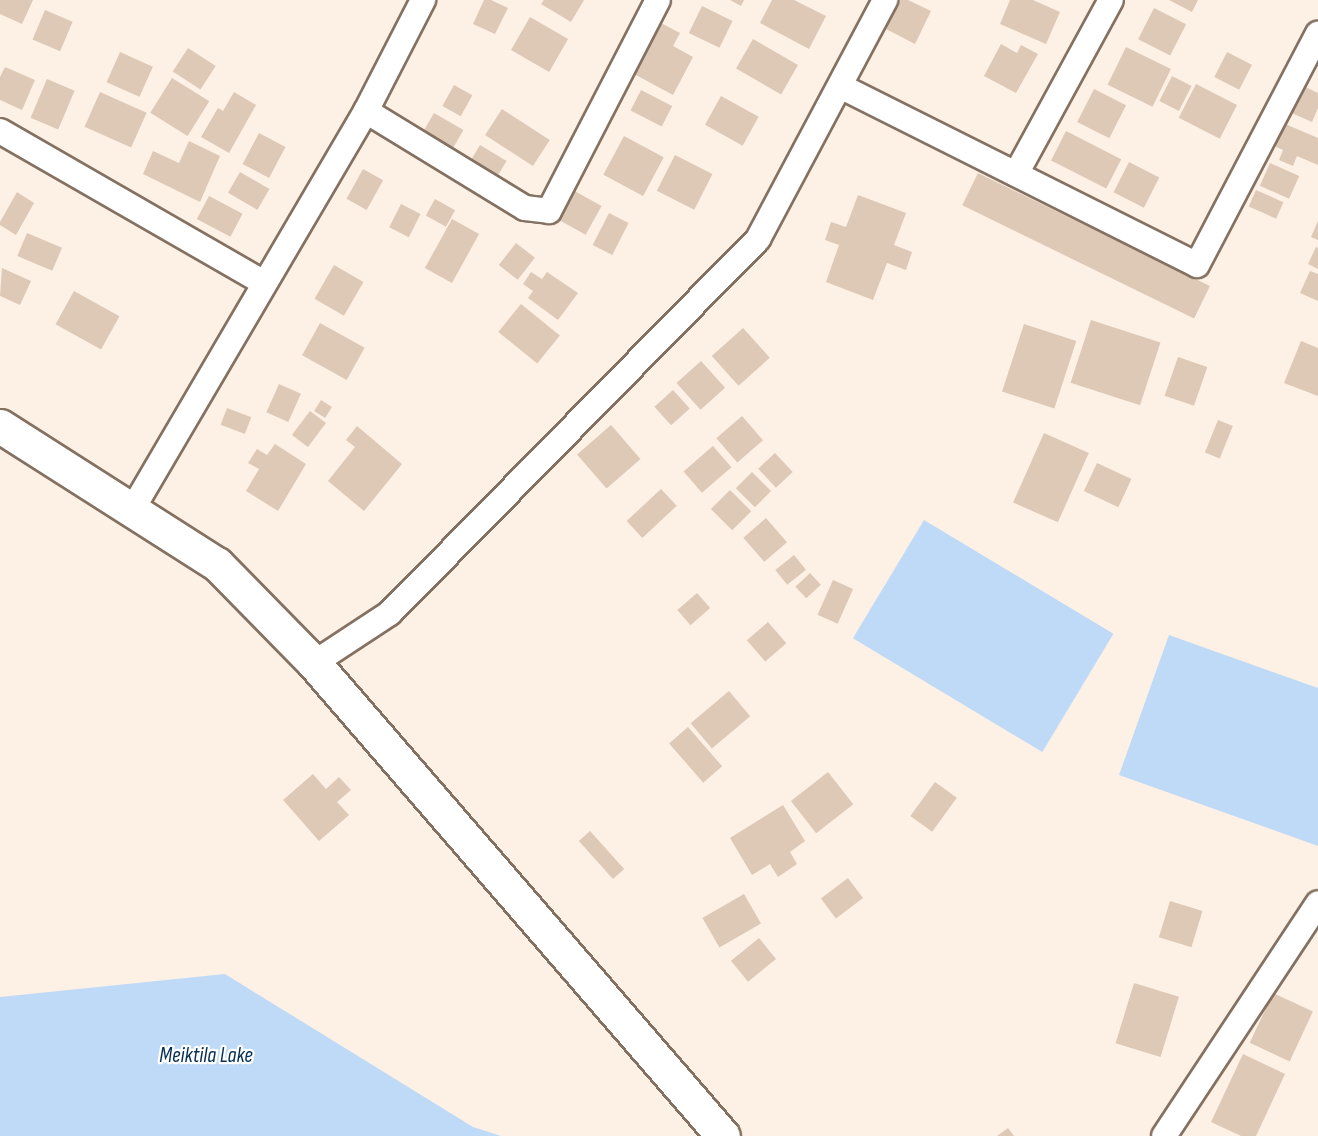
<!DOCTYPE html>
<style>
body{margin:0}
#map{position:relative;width:1318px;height:1136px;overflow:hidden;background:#fdf0e5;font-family:"Sofia Sans Condensed",sans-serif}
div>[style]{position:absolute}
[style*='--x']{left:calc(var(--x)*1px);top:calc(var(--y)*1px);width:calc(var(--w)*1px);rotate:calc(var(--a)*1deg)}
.water>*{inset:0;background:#bfdaf6;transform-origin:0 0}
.building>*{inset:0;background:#dec9b7;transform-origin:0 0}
.roads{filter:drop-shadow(2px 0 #847161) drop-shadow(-2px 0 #847161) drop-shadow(0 2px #847161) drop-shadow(0 -2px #847161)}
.street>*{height:24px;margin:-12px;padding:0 12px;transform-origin:12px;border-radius:12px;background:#fff}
.secondary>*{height:33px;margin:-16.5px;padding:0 16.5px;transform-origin:16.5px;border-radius:16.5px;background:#fff}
span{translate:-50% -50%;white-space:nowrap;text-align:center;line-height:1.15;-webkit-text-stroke:4.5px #fff;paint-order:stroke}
.water-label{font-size:22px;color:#053054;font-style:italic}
</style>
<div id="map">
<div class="water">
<i style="left:924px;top:520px;width:221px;height:138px;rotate:31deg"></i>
<i style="clip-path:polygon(1169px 635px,1318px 688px,1318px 846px,1119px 775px)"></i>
<i style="clip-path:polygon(225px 974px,473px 1127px,501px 1136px,0 1136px,0 997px)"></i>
</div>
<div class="building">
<i style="clip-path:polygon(0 0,33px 0,22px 24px,0 14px)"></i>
<i style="clip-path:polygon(484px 0,491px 0,508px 8px,495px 34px,473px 24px)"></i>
<i style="clip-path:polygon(544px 0,584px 0,571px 22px,541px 4px)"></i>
<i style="clip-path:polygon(730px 0,744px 0,741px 6px)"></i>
<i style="clip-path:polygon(772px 0,794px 0,826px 16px,809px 49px,760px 23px)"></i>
<i style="clip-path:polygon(900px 0,908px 0,931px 11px,915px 44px,886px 29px)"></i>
<i style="clip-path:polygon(1010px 0,1033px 0,1060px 12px,1046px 44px,1000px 24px)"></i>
<i style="clip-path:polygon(1169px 0,1198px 0,1192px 12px)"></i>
<i style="left:702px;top:6px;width:34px;height:30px;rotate:26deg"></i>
<i style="left:1154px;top:8px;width:36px;height:35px;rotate:27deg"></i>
<i style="left:45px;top:10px;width:30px;height:32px;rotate:23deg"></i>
<i style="left:530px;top:17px;width:44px;height:38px;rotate:30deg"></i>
<i style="clip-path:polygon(661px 23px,680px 33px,673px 46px,693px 57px,673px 95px,634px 74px)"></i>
<i style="left:753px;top:39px;width:52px;height:34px;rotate:30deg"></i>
<i style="clip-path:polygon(1001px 44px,1017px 53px,1021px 45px,1038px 54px,1016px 93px,984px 76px)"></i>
<i style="left:1126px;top:47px;width:50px;height:42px;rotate:26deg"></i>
<i style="left:188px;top:48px;width:33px;height:28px;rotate:33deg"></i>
<i style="left:120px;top:52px;width:36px;height:33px;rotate:24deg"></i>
<i style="left:1227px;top:52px;width:28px;height:28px;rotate:27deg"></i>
<i style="clip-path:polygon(5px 67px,35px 80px,22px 110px,0 100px,0 77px)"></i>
<i style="left:1172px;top:76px;width:22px;height:28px;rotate:27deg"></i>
<i style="left:172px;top:78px;width:44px;height:41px;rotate:32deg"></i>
<i style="left:47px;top:79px;width:30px;height:42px;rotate:23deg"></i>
<i style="left:1196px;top:84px;width:46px;height:38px;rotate:27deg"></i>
<i style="clip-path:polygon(1299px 84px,1318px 93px,1318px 108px,1312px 122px,1287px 111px)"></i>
<i style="left:454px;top:85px;width:21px;height:24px;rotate:29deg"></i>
<i style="left:1094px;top:89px;width:36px;height:37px;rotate:27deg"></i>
<i style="left:641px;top:90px;width:35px;height:23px;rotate:27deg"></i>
<i style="left:100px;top:92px;width:51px;height:38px;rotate:24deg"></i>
<i style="clip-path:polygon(234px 92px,256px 105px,229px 153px,201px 137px,218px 108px,223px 111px)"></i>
<i style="left:721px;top:96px;width:43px;height:33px;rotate:29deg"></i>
<i style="left:502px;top:109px;width:57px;height:31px;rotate:33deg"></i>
<i style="left:434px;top:113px;width:34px;height:29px;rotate:30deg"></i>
<i style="clip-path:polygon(1276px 120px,1318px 138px,1318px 165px,1297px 156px,1293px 166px,1279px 160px,1283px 150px,1266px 142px)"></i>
<i style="left:1066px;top:131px;width:62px;height:33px;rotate:27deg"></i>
<i style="left:259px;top:133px;width:30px;height:35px;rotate:28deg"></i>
<i style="left:624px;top:136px;width:45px;height:44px;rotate:28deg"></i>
<i style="clip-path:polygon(189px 141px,220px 156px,200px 202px,143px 174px,153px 151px,179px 163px)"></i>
<i style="left:480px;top:145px;width:31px;height:22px;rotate:31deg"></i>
<i style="left:675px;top:155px;width:42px;height:40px;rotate:27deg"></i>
<i style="left:1129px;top:162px;width:34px;height:34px;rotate:27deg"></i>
<i style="left:1270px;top:163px;width:32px;height:25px;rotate:24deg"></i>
<i style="left:363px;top:169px;width:23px;height:34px;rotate:29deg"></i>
<i style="left:240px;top:172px;width:34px;height:24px;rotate:30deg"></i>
<i style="left:978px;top:173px;width:258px;height:36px;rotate:26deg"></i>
<i style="left:571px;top:189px;width:35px;height:33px;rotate:29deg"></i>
<i style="left:1256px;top:190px;width:30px;height:18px;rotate:24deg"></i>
<i style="clip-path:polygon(17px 192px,34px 203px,16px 235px,0 225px,0 222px)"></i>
<i style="clip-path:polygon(858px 195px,906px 213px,894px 245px,912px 252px,906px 270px,887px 263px,873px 300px,826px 282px,839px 245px,825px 240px,831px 222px,846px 227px)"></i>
<i style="left:209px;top:196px;width:38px;height:26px;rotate:28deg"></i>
<i style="left:435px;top:199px;width:23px;height:19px;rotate:29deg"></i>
<i style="left:401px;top:204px;width:22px;height:26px;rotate:27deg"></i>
<i style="left:609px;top:213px;width:22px;height:36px;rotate:27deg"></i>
<i style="left:452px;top:219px;width:31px;height:56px;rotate:29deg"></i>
<i style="clip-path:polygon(1318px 221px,1318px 240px,1311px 237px)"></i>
<i style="left:27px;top:233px;width:38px;height:25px;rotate:23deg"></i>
<i style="left:516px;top:243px;width:24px;height:28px;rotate:38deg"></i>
<i style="clip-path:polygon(1316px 247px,1318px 248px,1318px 269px,1308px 264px)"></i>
<i style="left:334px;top:265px;width:34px;height:39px;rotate:30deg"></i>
<i style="clip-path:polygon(2px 268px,31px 281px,20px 305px,0 296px)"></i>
<i style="clip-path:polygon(1310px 271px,1318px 274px,1318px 301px,1300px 293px)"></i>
<i style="clip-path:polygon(531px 272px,542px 279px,547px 272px,578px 293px,558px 320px,528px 298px,533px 291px,523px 284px)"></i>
<i style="left:74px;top:291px;width:52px;height:38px;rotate:29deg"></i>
<i style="left:521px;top:304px;width:50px;height:36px;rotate:39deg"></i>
<i style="left:1091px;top:320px;width:73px;height:66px;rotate:18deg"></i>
<i style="left:320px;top:323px;width:51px;height:37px;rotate:29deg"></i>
<i style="left:1024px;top:324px;width:55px;height:71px;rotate:18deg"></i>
<i style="left:743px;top:328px;width:40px;height:42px;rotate:48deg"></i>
<i style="clip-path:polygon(1301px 341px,1318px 348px,1318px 396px,1284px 383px)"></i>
<i style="left:1178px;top:357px;width:31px;height:41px;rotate:19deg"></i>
<i style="left:701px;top:361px;width:36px;height:33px;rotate:48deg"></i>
<i style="left:279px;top:384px;width:24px;height:31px;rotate:24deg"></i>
<i style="left:673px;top:390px;width:25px;height:25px;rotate:48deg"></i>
<i style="left:321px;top:400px;width:13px;height:13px;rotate:32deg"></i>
<i style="left:227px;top:408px;width:26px;height:18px;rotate:21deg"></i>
<i style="left:310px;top:411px;width:20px;height:30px;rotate:37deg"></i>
<i style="left:742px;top:416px;width:32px;height:34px;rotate:49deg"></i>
<i style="left:1218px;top:420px;width:16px;height:35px;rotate:22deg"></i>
<i style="left:611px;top:425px;width:45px;height:45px;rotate:49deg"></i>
<i style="clip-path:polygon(357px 426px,402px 464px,364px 511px,328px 481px,355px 447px,346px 440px)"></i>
<i style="left:1044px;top:433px;width:49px;height:76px;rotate:24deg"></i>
<i style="clip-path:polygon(275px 444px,306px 464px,278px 511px,246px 491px,259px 469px,248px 463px,257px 449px,267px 455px)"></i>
<i style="left:713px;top:446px;width:28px;height:39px;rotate:49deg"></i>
<i style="left:775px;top:453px;width:26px;height:23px;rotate:47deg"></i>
<i style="left:1097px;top:463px;width:38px;height:31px;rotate:25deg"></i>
<i style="left:752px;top:472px;width:27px;height:23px;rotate:45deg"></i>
<i style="left:661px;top:489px;width:23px;height:47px;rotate:47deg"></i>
<i style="left:730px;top:490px;width:30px;height:27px;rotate:45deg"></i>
<i style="left:766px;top:518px;width:32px;height:30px;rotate:49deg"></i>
<i style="left:794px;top:555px;width:19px;height:24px;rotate:51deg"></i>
<i style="left:810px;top:573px;width:16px;height:20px;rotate:47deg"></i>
<i style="left:833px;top:580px;width:22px;height:38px;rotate:24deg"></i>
<i style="left:697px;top:593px;width:20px;height:26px;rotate:49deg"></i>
<i style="left:768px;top:622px;width:28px;height:28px;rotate:49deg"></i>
<i style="left:729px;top:691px;width:33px;height:50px;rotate:50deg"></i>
<i style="left:688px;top:727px;width:52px;height:25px;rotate:49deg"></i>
<i style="left:828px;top:772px;width:41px;height:47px;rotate:52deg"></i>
<i style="clip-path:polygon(313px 774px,326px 789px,339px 777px,351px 790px,337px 802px,349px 815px,319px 841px,283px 800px)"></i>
<i style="left:935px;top:782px;width:27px;height:42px;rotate:36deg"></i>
<i style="clip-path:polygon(783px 805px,805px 841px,790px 852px,797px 864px,778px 877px,770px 864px,752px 875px,730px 838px)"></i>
<i style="left:590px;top:831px;width:51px;height:15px;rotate:48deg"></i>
<i style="left:848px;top:878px;width:25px;height:34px;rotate:53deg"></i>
<i style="left:744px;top:894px;width:34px;height:48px;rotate:60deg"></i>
<i style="left:1170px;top:901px;width:34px;height:38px;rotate:17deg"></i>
<i style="left:759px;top:938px;width:27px;height:36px;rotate:51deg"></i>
<i style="left:1134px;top:983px;width:47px;height:63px;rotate:17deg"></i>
<i style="left:1273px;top:993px;width:44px;height:55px;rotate:25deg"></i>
<i style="clip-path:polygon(1243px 1054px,1285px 1074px,1256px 1136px,1241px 1136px,1211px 1122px)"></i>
<i style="clip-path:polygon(1008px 1128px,1014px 1136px,997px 1136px)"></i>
</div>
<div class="roads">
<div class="street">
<i style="--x:840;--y:86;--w:399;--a:26.6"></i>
<i style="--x:1197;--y:265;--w:261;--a:-62.4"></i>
<i style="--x:366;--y:111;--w:186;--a:31.4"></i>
<i style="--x:525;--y:208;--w:24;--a:7"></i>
<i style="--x:549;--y:211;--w:237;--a:-62.7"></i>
<i style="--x:0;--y:131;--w:303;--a:29.9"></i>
<i style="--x:1016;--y:174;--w:198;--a:-61.4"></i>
<i style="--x:132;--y:510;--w:463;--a:-59.6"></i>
<i style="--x:366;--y:111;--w:125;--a:-62.8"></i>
<i style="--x:314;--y:663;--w:91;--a:-33.3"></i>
<i style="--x:390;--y:613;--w:525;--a:-45.46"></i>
<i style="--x:758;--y:239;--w:271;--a:-62"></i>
<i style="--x:1164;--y:1136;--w:279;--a:-56.5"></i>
</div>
<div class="secondary">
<i style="--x:0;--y:426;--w:257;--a:32.5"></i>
<i style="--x:217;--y:564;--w:139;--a:45.6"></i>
<i style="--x:314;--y:663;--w:625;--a:49.15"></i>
</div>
</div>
<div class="water-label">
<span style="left:206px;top:1056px">Meiktila Lake</span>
</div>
</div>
